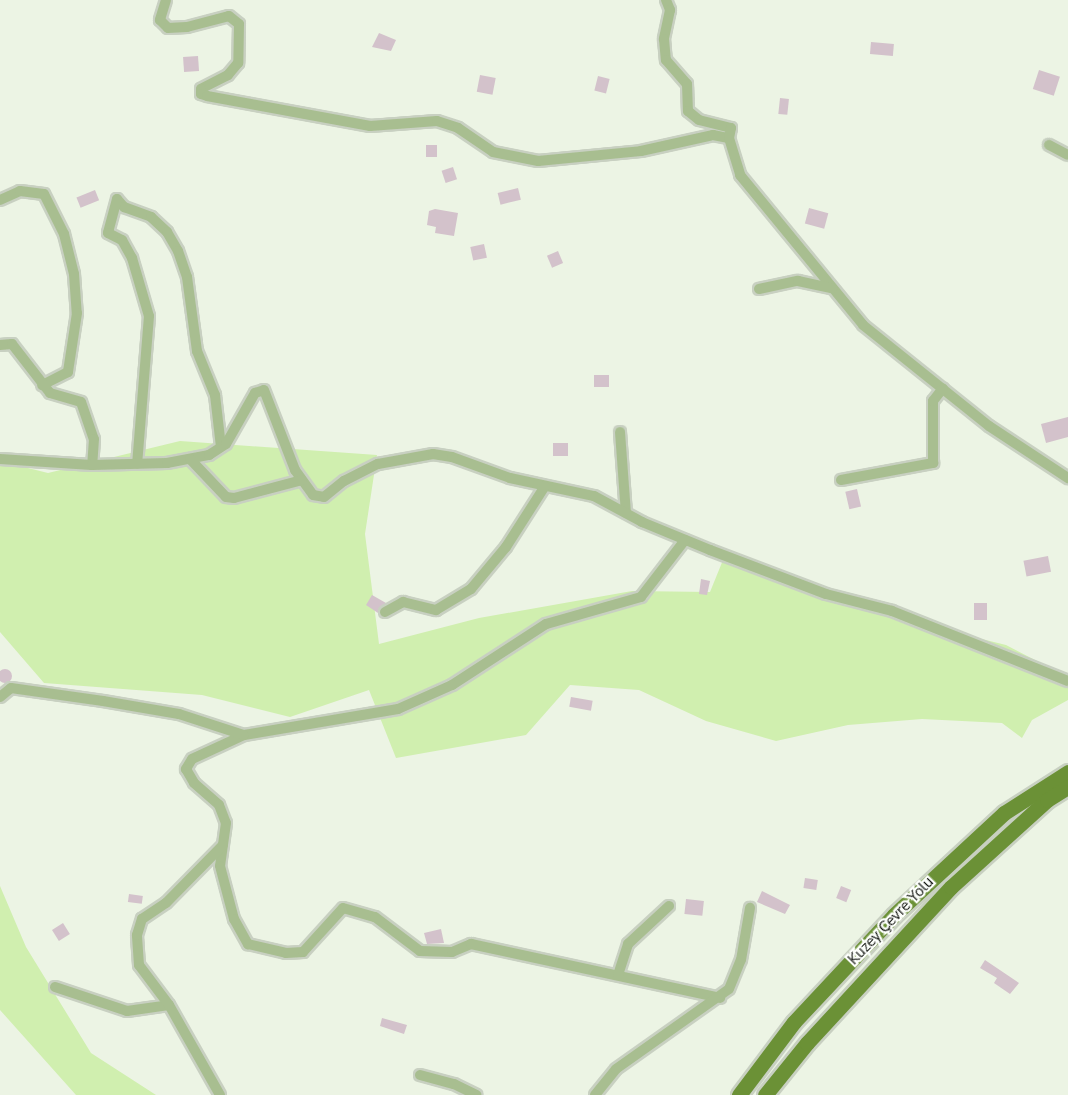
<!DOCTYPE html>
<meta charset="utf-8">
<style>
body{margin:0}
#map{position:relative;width:1068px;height:1095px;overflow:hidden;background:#ecf4e4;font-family:"Nunito Sans",sans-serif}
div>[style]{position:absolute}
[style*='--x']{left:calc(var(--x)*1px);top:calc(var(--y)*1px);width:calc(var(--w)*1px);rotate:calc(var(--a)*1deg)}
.green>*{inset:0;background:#d0efaf}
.building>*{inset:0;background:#d3c2cb;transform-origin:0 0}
.round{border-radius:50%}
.roads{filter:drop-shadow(2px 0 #c8d0c1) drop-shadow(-2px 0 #c8d0c1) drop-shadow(0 2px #c8d0c1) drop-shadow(0 -2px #c8d0c1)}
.street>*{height:10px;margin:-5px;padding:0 5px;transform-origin:5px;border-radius:5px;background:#a8be90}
.primary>*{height:15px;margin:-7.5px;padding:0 7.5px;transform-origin:7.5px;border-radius:7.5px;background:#6b9136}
span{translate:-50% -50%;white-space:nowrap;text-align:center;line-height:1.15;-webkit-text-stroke:4.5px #fdfffc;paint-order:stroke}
.street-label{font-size:15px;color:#0e110c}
</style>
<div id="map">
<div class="green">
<i style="clip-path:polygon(180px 441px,377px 455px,365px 534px,379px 644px,479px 618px,632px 591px,710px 592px,723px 560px,836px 603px,1006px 645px,1068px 677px,1068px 700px,1032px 720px,1022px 738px,1002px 723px,922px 719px,848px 725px,776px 741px,706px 721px,639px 690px,570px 685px,526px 735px,396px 758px,369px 690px,290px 717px,202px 695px,44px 683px,0 632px,0 461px,48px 473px)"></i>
<i style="clip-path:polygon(0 886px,26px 947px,91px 1053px,156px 1095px,76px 1095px,0 1010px)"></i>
</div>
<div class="building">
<i style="clip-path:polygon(379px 33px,396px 40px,391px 51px,372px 47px)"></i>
<i style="left:871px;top:42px;width:23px;height:12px;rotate:5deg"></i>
<i style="left:198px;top:56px;width:15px;height:15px;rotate:86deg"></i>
<i style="left:1039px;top:70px;width:22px;height:20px;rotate:18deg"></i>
<i style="left:480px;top:75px;width:16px;height:17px;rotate:11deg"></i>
<i style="left:598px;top:76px;width:12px;height:15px;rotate:14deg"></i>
<i style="left:780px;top:98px;width:9px;height:16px;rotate:6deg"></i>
<i style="left:426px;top:145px;width:11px;height:12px"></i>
<i style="left:453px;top:167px;width:13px;height:12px;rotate:72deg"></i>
<i style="left:518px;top:188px;width:12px;height:21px;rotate:76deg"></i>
<i style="left:95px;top:190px;width:11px;height:20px;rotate:68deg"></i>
<i style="left:809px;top:208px;width:20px;height:16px;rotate:15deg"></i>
<i style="clip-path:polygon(435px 209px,458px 213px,454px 236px,435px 233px,436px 227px,427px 225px,429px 211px)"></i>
<i style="left:484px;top:244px;width:14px;height:14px;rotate:78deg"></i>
<i style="left:558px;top:251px;width:13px;height:12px;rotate:67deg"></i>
<i style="left:594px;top:375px;width:15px;height:12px"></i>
<i style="clip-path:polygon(1068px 417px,1068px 437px,1046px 443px,1041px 424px)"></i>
<i style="left:568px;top:443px;width:13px;height:15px;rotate:90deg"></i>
<i style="left:857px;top:489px;width:18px;height:12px;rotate:77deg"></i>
<i style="left:1048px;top:556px;width:16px;height:25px;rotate:79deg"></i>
<i style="clip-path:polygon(701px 579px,710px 581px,707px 595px,699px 594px)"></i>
<i style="clip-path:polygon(372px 595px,386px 603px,378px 613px,366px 605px)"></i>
<i style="left:974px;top:603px;width:13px;height:17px"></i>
<i class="round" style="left:-2px;top:669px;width:14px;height:14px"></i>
<i style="left:571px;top:697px;width:22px;height:10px;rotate:10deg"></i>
<i style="left:805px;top:878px;width:13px;height:10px;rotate:9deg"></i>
<i style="left:841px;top:886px;width:11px;height:13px;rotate:22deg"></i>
<i style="clip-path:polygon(762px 891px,790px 905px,785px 914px,757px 902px)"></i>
<i style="left:129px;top:894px;width:14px;height:8px;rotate:8deg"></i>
<i style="left:686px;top:899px;width:18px;height:15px;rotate:6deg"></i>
<i style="left:63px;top:923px;width:13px;height:13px;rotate:58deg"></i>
<i style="clip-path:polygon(441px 929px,444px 943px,427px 944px,424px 933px)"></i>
<i style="clip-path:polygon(985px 960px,1019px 983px,1010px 994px,994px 983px,997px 978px,980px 968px)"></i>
<i style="clip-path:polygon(382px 1018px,407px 1025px,404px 1034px,380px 1026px)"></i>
</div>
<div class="roads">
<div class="street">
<i style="--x:166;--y:0;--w:21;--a:107"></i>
<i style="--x:160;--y:20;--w:11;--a:45"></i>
<i style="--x:168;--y:28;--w:19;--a:-3"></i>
<i style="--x:187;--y:27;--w:43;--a:-14.7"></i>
<i style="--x:229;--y:16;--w:13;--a:39"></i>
<i style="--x:239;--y:24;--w:39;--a:91"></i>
<i style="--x:238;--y:63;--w:16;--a:130"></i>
<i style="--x:228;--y:75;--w:30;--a:153"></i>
<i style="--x:201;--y:89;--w:5;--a:90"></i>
<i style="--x:201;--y:94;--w:6;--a:18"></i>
<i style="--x:207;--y:96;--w:166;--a:10.4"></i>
<i style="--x:370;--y:126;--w:67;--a:-4.3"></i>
<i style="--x:437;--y:121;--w:22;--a:18"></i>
<i style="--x:458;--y:128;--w:42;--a:34.4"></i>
<i style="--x:493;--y:152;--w:46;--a:11.3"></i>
<i style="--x:538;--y:161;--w:103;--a:-5.5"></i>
<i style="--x:641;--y:151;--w:74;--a:-12.5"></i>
<i style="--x:713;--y:135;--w:16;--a:11"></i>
<i style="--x:729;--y:138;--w:39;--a:73"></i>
<i style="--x:740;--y:175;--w:194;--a:50.6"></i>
<i style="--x:863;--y:325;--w:161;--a:38.7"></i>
<i style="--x:989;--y:426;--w:95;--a:33.4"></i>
<i style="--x:666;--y:0;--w:11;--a:68"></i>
<i style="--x:670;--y:10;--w:30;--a:102"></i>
<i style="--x:664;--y:39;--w:21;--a:85"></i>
<i style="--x:666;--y:60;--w:32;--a:49"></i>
<i style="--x:687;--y:84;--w:27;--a:88"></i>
<i style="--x:688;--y:111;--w:14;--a:39"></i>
<i style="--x:699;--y:120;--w:33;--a:14"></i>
<i style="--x:731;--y:128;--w:10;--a:101"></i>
<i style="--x:1049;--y:145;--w:21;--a:28"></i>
<i style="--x:117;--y:199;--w:11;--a:49"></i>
<i style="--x:124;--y:207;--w:29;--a:20"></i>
<i style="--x:151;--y:217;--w:22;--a:43"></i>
<i style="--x:167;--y:232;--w:22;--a:60"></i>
<i style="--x:178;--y:251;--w:28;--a:71"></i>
<i style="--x:187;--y:277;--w:75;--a:82.3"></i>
<i style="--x:197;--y:351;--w:48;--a:67.8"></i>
<i style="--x:215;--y:395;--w:52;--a:83.4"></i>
<i style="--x:117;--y:199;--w:35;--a:105"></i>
<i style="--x:108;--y:233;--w:16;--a:27"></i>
<i style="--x:122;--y:240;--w:21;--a:61"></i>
<i style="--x:132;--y:258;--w:60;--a:73.7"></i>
<i style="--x:149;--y:316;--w:148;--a:94.6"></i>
<i style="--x:0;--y:200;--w:22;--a:-24"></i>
<i style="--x:20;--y:191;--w:24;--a:7"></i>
<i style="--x:44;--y:194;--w:45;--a:63.4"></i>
<i style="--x:64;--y:234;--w:41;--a:76"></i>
<i style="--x:74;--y:274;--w:39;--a:86"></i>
<i style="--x:77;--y:313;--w:60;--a:98.7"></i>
<i style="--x:68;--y:372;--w:29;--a:153"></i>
<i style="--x:759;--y:289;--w:40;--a:-12"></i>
<i style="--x:798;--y:281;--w:35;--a:12"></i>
<i style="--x:0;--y:345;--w:12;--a:-5"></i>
<i style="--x:12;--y:344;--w:62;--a:52.2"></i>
<i style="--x:50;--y:393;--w:32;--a:16"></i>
<i style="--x:81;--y:402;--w:39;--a:71"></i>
<i style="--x:94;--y:439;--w:26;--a:94"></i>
<i style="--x:620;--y:432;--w:81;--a:85.8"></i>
<i style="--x:0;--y:459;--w:92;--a:3.7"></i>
<i style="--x:92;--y:465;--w:75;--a:-1.5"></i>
<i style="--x:167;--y:463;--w:43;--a:-10.8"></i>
<i style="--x:209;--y:455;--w:20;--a:-33"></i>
<i style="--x:226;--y:444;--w:59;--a:-60.4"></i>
<i style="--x:255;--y:393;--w:9;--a:-18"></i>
<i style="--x:264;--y:390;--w:86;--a:68.8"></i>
<i style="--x:295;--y:470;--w:31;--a:54"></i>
<i style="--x:313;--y:495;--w:11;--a:10"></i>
<i style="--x:324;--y:497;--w:26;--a:-39"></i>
<i style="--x:344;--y:481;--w:38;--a:-27"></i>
<i style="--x:378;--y:464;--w:56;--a:-10.3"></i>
<i style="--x:433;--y:454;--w:19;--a:9"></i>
<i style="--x:452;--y:457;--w:62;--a:19.9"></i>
<i style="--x:510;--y:478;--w:86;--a:12.1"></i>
<i style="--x:594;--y:496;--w:55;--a:28.4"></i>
<i style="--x:642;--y:522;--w:74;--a:22.4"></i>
<i style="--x:710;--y:550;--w:124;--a:20.8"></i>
<i style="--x:826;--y:594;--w:68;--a:14.4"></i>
<i style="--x:892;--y:611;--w:189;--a:21.7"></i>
<i style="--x:190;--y:459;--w:52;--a:46.5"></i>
<i style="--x:226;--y:497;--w:8;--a:7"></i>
<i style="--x:234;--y:498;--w:70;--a:-14.8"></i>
<i style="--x:841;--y:480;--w:94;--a:-10.5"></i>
<i style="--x:933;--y:463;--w:62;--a:-90"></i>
<i style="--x:933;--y:401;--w:16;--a:-52"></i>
<i style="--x:685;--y:540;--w:72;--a:127.7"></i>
<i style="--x:641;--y:597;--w:99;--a:164.1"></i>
<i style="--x:546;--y:624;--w:112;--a:147"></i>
<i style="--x:452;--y:685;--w:59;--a:156"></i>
<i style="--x:398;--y:709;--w:156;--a:170.4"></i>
<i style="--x:244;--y:735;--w:57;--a:155.2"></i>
<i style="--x:192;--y:759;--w:12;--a:121"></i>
<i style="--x:186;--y:769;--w:16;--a:60"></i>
<i style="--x:194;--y:783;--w:33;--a:41"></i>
<i style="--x:219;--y:805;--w:19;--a:69"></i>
<i style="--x:226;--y:823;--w:43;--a:97.9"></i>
<i style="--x:220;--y:866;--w:55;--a:75.2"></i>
<i style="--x:234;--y:919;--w:29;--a:61"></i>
<i style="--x:248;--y:944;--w:39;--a:13"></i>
<i style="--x:286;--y:953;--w:17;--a:-3"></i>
<i style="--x:303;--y:952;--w:59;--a:-47.7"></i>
<i style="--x:343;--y:908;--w:33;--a:16"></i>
<i style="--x:375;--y:917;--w:56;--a:37.1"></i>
<i style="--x:420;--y:951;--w:32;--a:2"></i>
<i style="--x:452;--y:952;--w:21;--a:-23"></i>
<i style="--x:471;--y:944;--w:255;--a:12.2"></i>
<i style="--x:385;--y:612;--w:21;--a:-29"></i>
<i style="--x:403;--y:602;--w:34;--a:14"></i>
<i style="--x:436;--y:610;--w:41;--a:-31"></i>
<i style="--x:471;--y:589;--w:55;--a:-50.2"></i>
<i style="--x:506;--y:547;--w:72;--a:-57.4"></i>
<i style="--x:0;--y:697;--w:14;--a:-39"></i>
<i style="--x:11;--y:688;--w:93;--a:8"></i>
<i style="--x:103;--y:701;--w:77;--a:9.7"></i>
<i style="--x:179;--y:714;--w:68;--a:17.9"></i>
<i style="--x:618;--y:975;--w:33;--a:-72"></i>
<i style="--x:628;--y:944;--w:56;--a:-42.8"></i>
<i style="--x:55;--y:987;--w:76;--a:18.4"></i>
<i style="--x:127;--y:1011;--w:42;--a:-8.1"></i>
<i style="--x:420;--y:1075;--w:35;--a:15"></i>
<i style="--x:454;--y:1084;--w:25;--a:26"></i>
<i style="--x:220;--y:1095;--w:103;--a:-119.5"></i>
<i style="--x:169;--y:1005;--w:50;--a:-126.9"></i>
<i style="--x:139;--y:965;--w:30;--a:-94"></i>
<i style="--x:137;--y:935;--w:17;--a:-73"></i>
<i style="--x:142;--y:919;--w:29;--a:-34"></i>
<i style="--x:166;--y:903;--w:81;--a:-45.5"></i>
<i style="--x:595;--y:1095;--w:33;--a:-51"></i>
<i style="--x:616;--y:1069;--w:138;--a:-35.3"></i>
<i style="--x:729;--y:989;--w:31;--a:-68"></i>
<i style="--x:741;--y:960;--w:53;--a:-80.2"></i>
</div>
<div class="primary">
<i style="--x:739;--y:1095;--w:91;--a:-53"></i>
<i style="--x:794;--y:1022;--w:146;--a:-46.9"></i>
<i style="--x:894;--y:915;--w:150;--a:-42.8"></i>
<i style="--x:1004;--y:813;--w:76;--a:-32.6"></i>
<i style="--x:765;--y:1095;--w:67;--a:-51.1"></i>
<i style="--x:807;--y:1043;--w:212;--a:-47.3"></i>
<i style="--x:951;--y:887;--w:130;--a:-42.2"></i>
<i style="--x:1047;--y:800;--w:25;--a:-32"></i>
</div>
</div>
<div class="street-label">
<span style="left:891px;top:921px;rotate:-46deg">Kuzey Çevre Yolu</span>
</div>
</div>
